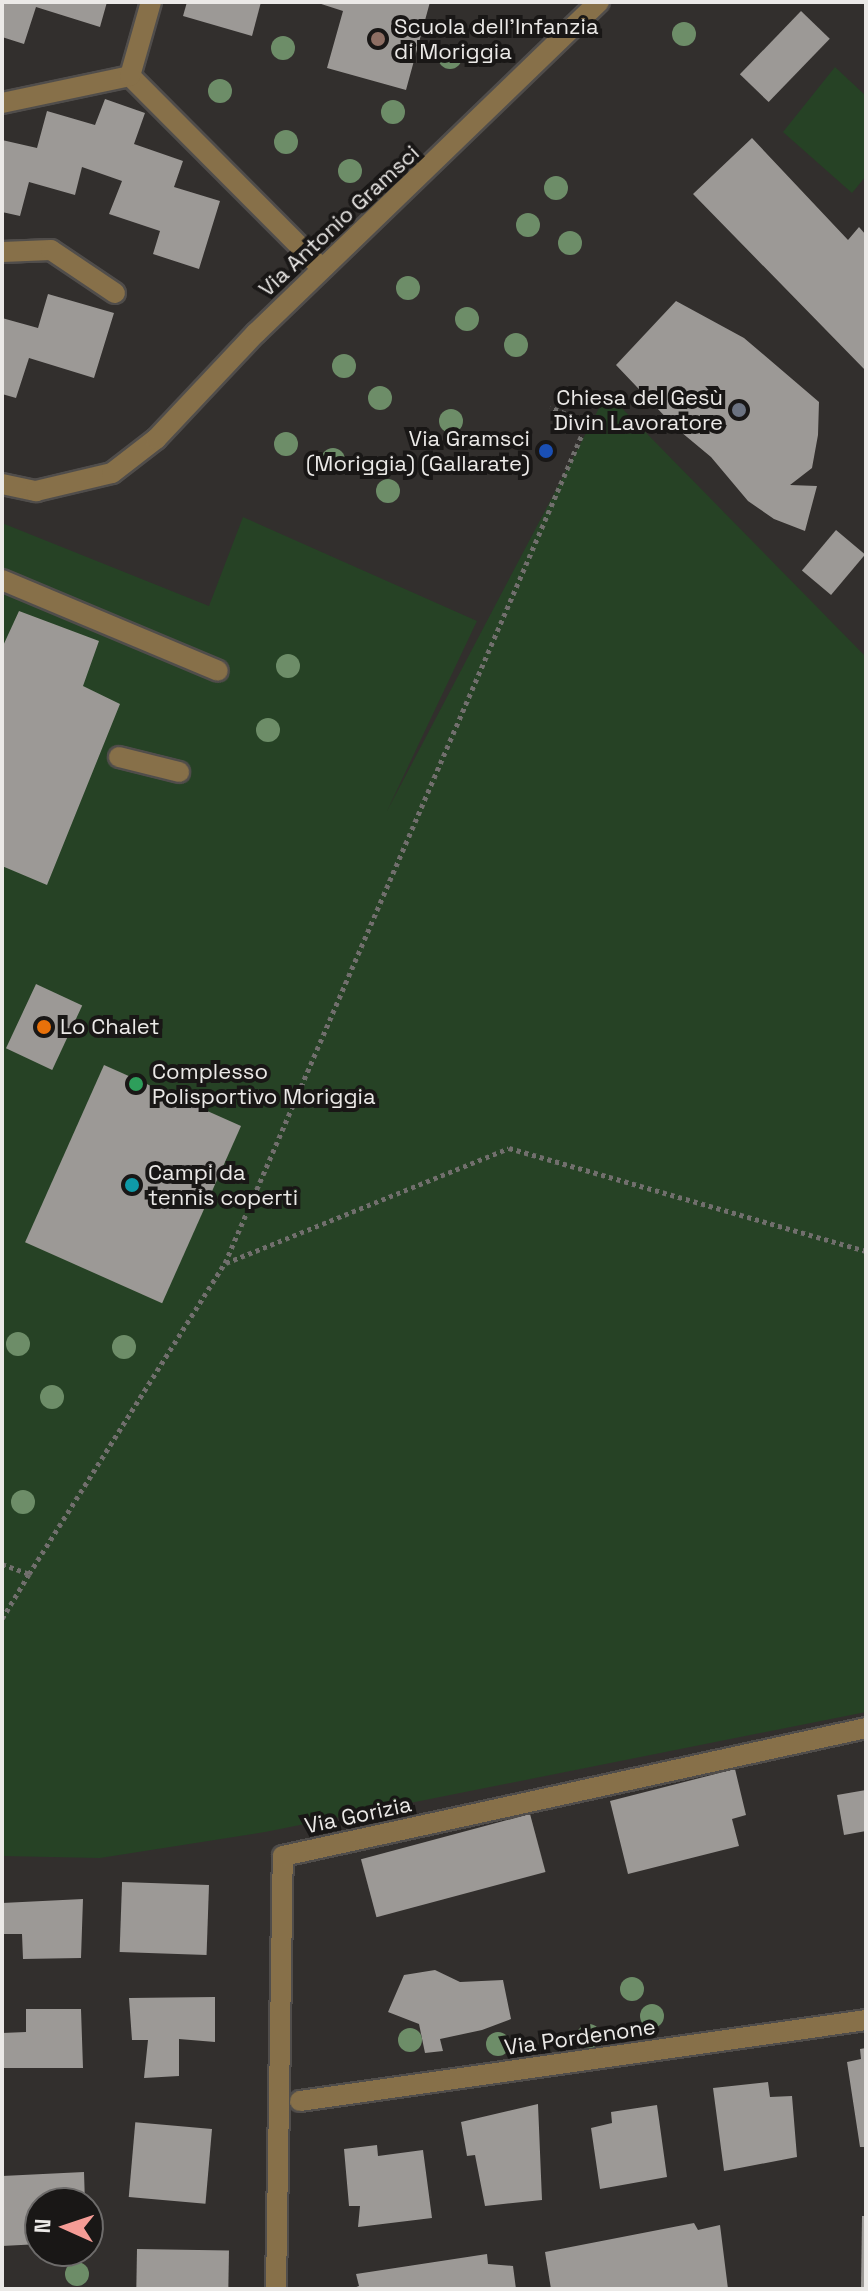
<!DOCTYPE html>
<meta charset="utf-8">
<style>
body{margin:0}
#map{position:relative;width:868px;height:2291px;overflow:hidden;background:#322f2d;font-family:"Space Grotesk",sans-serif}
div>[style]{position:absolute}
[style*='--x']{left:calc(var(--x)*1px);top:calc(var(--y)*1px);width:calc(var(--w)*1px);rotate:calc(var(--a)*1deg)}
.green>*{inset:0;background:#264225}
.building>*{inset:0;background:#9c9996;transform-origin:0 0}
.path>*{height:5px;margin-top:-2.5px;transform-origin:0;background:repeating-linear-gradient(90deg,#716f6d 0 4px,transparent 0 8px)}
.roads{filter:drop-shadow(2px 0 #504d4b) drop-shadow(-2px 0 #504d4b) drop-shadow(0 2px #504d4b) drop-shadow(0 -2px #504d4b)}
.minor>*{height:20px;margin:-10px;padding:0 10px;transform-origin:10px;border-radius:10px;background:#877049}
.trees>*{width:24px;height:24px;margin:-12px;border-radius:50%;background:#6d8d68}
.dots>*{width:22px;height:22px;translate:-50% -50%;box-sizing:border-box;border:4px solid #191716;border-radius:50%}
span{translate:-50% -50%;white-space:nowrap;text-align:center;line-height:1.15;-webkit-text-stroke:8px #191716;paint-order:stroke}
.poi-label{font-size:22px;color:#ebe9e7}
.left{translate:0 -50%;text-align:left}
.right{translate:-100% -50%;text-align:right}
.street-label{font-size:22px;color:#ebe9e7}
.frame{position:absolute;inset:0;border:4px solid #ebe9e7;pointer-events:none}
.north{position:absolute;left:24px;top:2187px;width:80px;height:80px;box-sizing:border-box;background:#191716;border:2px solid #6d6b6a;border-radius:50%;rotate:273deg;font-size:22px;font-weight:700;line-height:32px;text-align:center;color:#ebe9e7}
.north::after{content:'';display:block;margin:auto;width:28px;height:36px;background:#f59c96;clip-path:polygon(50% 0,100% 100%,50% 72%,0 100%)}
</style>
<div id="map">
<div class="green">
<i style="clip-path:polygon(835px 67px,866px 96px,866px 176px,852px 193px,783px 132px)"></i>
<i style="clip-path:polygon(607px 393px,866px 657px,866px 1712px,265px 1832px,100px 1858px,2px 1856px,2px 523px,209px 606px,243px 517px,477px 621px,387px 811px)"></i>
</div>
<div class="building">
<i style="clip-path:polygon(2px 2px,107px 2px,100px 27px,36px 7px,24px 44px,2px 37px)"></i>
<i style="clip-path:polygon(187px 2px,261px 2px,252px 36px,183px 16px)"></i>
<i style="clip-path:polygon(315px 2px,430px 2px,406px 90px,327px 68px,343px 11px)"></i>
<i style="left:801px;top:11px;width:40px;height:88px;rotate:44deg"></i>
<i style="clip-path:polygon(105px 99px,145px 113px,134px 144px,183px 161px,174px 187px,220px 201px,199px 269px,153px 254px,160px 231px,109px 214px,122px 181px,82px 167px,75px 195px,29px 182px,20px 216px,2px 212px,2px 140px,37px 148px,47px 111px,95px 125px)"></i>
<i style="clip-path:polygon(752px 138px,848px 240px,859px 227px,866px 235px,866px 371px,693px 194px)"></i>
<i style="clip-path:polygon(48px 294px,114px 313px,94px 378px,29px 358px,16px 398px,2px 394px,2px 318px,38px 328px)"></i>
<i style="clip-path:polygon(676px 301px,744px 338px,819px 402px,818px 435px,812px 468px,790px 485px,817px 486px,805px 531px,774px 519px,748px 501px,711px 457px,675px 427px,616px 365px)"></i>
<i style="left:836px;top:530px;width:38px;height:53px;rotate:40deg"></i>
<i style="clip-path:polygon(19px 611px,99px 641px,83px 686px,120px 704px,47px 885px,2px 866px,2px 648px)"></i>
<i style="left:36px;top:984px;width:51px;height:71px;rotate:25deg"></i>
<i style="left:104px;top:1065px;width:150px;height:194px;rotate:24deg"></i>
<i style="clip-path:polygon(735px 1769px,746px 1815px,732px 1819px,739px 1846px,628px 1874px,610px 1801px)"></i>
<i style="clip-path:polygon(866px 1790px,866px 1831px,844px 1835px,837px 1795px)"></i>
<i style="left:530px;top:1814px;width:60px;height:175px;rotate:75deg"></i>
<i style="left:209px;top:1885px;width:70px;height:87px;rotate:92deg"></i>
<i style="clip-path:polygon(83px 1899px,81px 1958px,23px 1959px,22px 1934px,2px 1934px,2px 1903px)"></i>
<i style="clip-path:polygon(435px 1970px,460px 1982px,503px 1980px,511px 2019px,482px 2030px,440px 2039px,443px 2051px,425px 2053px,419px 2024px,388px 2012px,404px 1975px)"></i>
<i style="clip-path:polygon(215px 1997px,215px 2042px,179px 2039px,179px 2076px,144px 2078px,148px 2040px,132px 2040px,129px 1998px)"></i>
<i style="clip-path:polygon(26px 2009px,81px 2009px,83px 2068px,2px 2068px,2px 2033px,26px 2032px)"></i>
<i style="clip-path:polygon(866px 2048px,866px 2147px,860px 2147px,847px 2062px,861px 2059px,860px 2049px)"></i>
<i style="clip-path:polygon(768px 2082px,770px 2097px,792px 2096px,797px 2157px,724px 2171px,713px 2088px)"></i>
<i style="clip-path:polygon(538px 2104px,542px 2200px,485px 2206px,475px 2155px,467px 2156px,461px 2122px)"></i>
<i style="clip-path:polygon(657px 2105px,667px 2177px,600px 2189px,591px 2128px,612px 2123px,611px 2112px)"></i>
<i style="left:212px;top:2129px;width:75px;height:77px;rotate:95deg"></i>
<i style="clip-path:polygon(377px 2145px,378px 2156px,423px 2150px,432px 2218px,358px 2227px,360px 2206px,349px 2206px,344px 2149px)"></i>
<i style="clip-path:polygon(84px 2172px,85px 2203px,40px 2203px,40px 2244px,2px 2246px,2px 2176px)"></i>
<i style="clip-path:polygon(862px 2216px,866px 2216px,866px 2289px,861px 2289px)"></i>
<i style="clip-path:polygon(694px 2223px,698px 2230px,720px 2225px,728px 2289px,551px 2289px,545px 2252px)"></i>
<i style="left:137px;top:2249px;width:92px;height:40px;rotate:1deg"></i>
<i style="clip-path:polygon(487px 2254px,488px 2264px,513px 2266px,516px 2289px,351px 2289px,359px 2286px,356px 2274px)"></i>
</div>
<div class="path">
<i style="--x:226;--y:1263;--w:305;--a:-22.1"></i>
<i style="--x:509;--y:1148;--w:372;--a:16.1"></i>
<i style="--x:2;--y:1564;--w:29;--a:20"></i>
<i style="--x:29;--y:1574;--w:52;--a:121"></i>
<i style="--x:29;--y:1574;--w:368;--a:-57.8"></i>
<i style="--x:225;--y:1263;--w:915;--a:-66.69"></i>
<i style="--x:587;--y:423;--w:40;--a:-156.6"></i>
</div>
<div class="roads">
<div class="minor">
<i style="--x:130;--y:76;--w:272;--a:45.1"></i>
<i style="--x:2;--y:103;--w:131;--a:-11.9"></i>
<i style="--x:130;--y:76;--w:77;--a:-74.2"></i>
<i style="--x:2;--y:252;--w:49;--a:-2.3"></i>
<i style="--x:51;--y:250;--w:77;--a:33.9"></i>
<i style="--x:2;--y:484;--w:35;--a:12"></i>
<i style="--x:36;--y:491;--w:78;--a:-13.3"></i>
<i style="--x:112;--y:473;--w:56;--a:-37.7"></i>
<i style="--x:156;--y:439;--w:146;--a:-46.7"></i>
<i style="--x:256;--y:333;--w:477;--a:-44"></i>
<i style="--x:2;--y:580;--w:234;--a:22.8"></i>
<i style="--x:119;--y:757;--w:62;--a:14"></i>
<i style="--x:300;--y:2101;--w:572;--a:-8.14"></i>
<i style="--x:276;--y:2289;--w:433;--a:-89.1"></i>
<i style="--x:283;--y:1856;--w:597;--a:-12.38"></i>
</div>
</div>
<div class="trees">
<i style="left:684px;top:34px"></i>
<i style="left:283px;top:48px"></i>
<i style="left:450px;top:57px"></i>
<i style="left:220px;top:91px"></i>
<i style="left:393px;top:112px"></i>
<i style="left:286px;top:142px"></i>
<i style="left:350px;top:171px"></i>
<i style="left:556px;top:188px"></i>
<i style="left:528px;top:225px"></i>
<i style="left:570px;top:243px"></i>
<i style="left:408px;top:288px"></i>
<i style="left:467px;top:319px"></i>
<i style="left:516px;top:345px"></i>
<i style="left:344px;top:366px"></i>
<i style="left:380px;top:398px"></i>
<i style="left:451px;top:421px"></i>
<i style="left:286px;top:444px"></i>
<i style="left:333px;top:460px"></i>
<i style="left:388px;top:491px"></i>
<i style="left:288px;top:666px"></i>
<i style="left:268px;top:730px"></i>
<i style="left:18px;top:1344px"></i>
<i style="left:124px;top:1347px"></i>
<i style="left:52px;top:1397px"></i>
<i style="left:23px;top:1502px"></i>
<i style="left:632px;top:1989px"></i>
<i style="left:652px;top:2016px"></i>
<i style="left:589px;top:2036px"></i>
<i style="left:410px;top:2040px"></i>
<i style="left:498px;top:2044px"></i>
<i style="left:77px;top:2274px"></i>
</div>
<div class="dots">
<i style="left:378px;top:39px;background:#8d6e63"></i>
<i style="left:739px;top:410px;background:#6b7280"></i>
<i style="left:546px;top:451px;background:#1a4fb4"></i>
<i style="left:44px;top:1027px;background:#e8710a"></i>
<i style="left:136px;top:1084px;background:#2e9e5b"></i>
<i style="left:132px;top:1185px;background:#0f9aa8"></i>
</div>
<div class="poi-label">
<span class="left" style="left:394px;top:39px">Scuola dell'Infanzia<br>di Moriggia</span>
<span class="right" style="left:723px;top:410px">Chiesa del Gesù<br>Divin Lavoratore</span>
<span class="right" style="left:530px;top:451px">Via Gramsci<br>(Moriggia) (Gallarate)</span>
<span class="left" style="left:60px;top:1027px">Lo Chalet</span>
<span class="left" style="left:152px;top:1084px">Complesso<br>Polisportivo Moriggia</span>
<span class="left" style="left:148px;top:1185px">Campi da<br>tennis coperti</span>
</div>
<div class="street-label">
<span style="left:339px;top:221px;rotate:-43deg">Via Antonio Gramsci</span>
<span style="left:358px;top:1815px;rotate:-12deg">Via Gorizia</span>
<span style="left:580px;top:2037px;rotate:-8deg">Via Pordenone</span>
</div>
<div class="frame"></div>
<div class="north">N</div>
</div>
